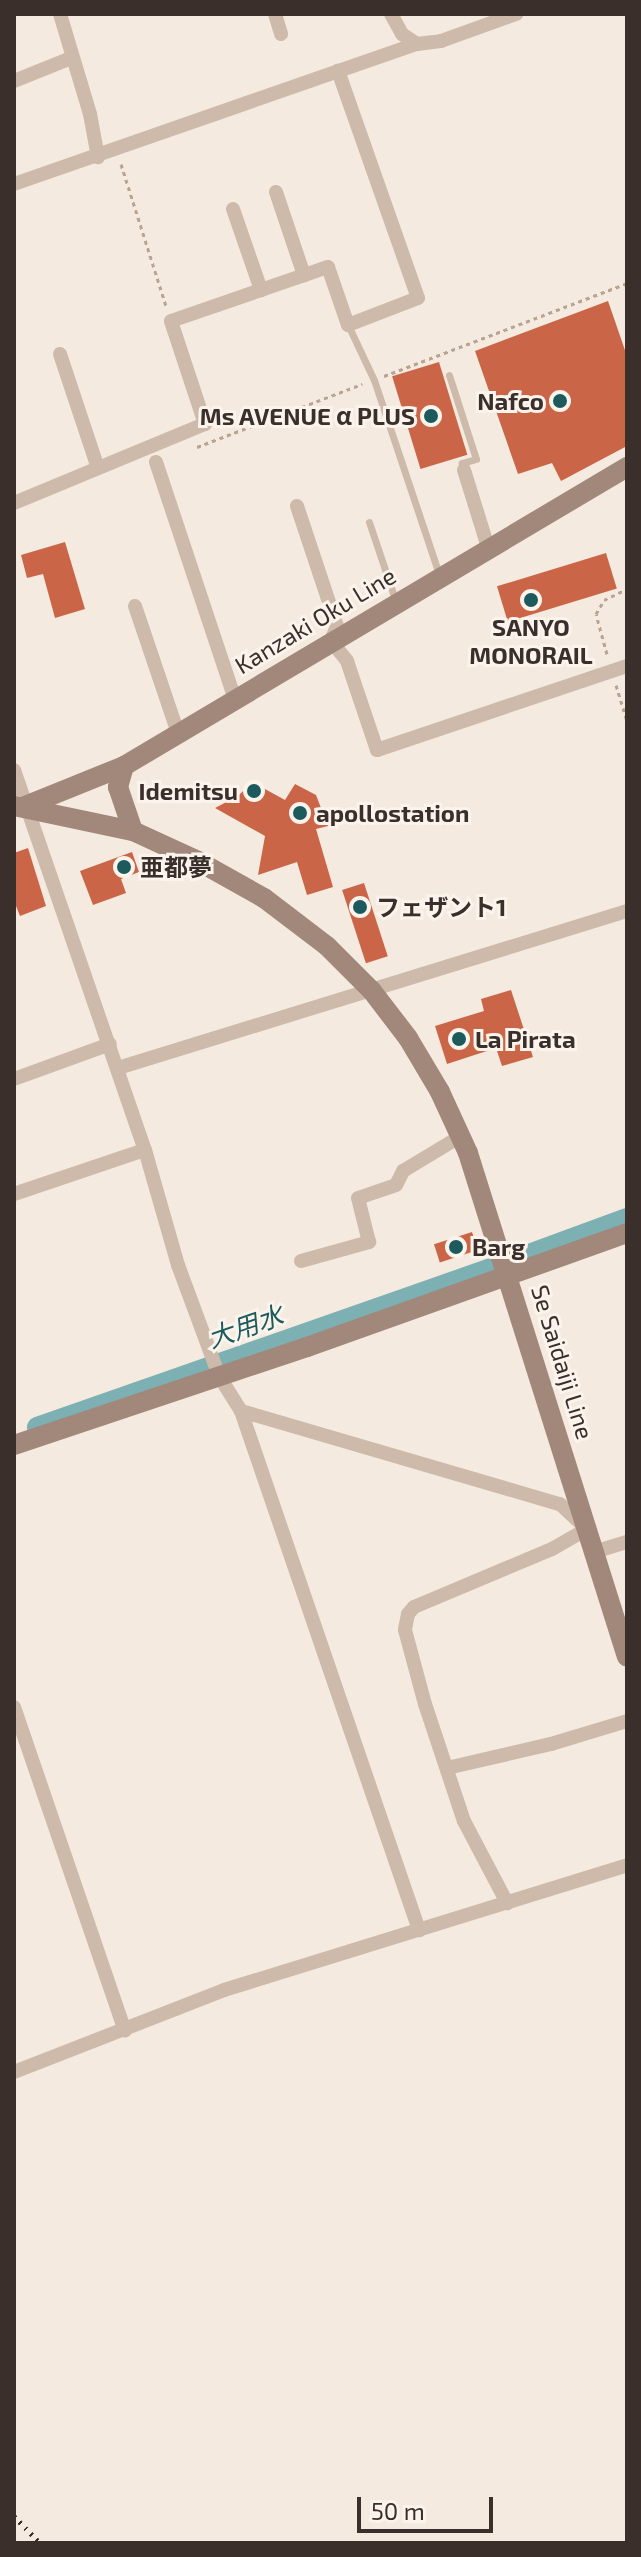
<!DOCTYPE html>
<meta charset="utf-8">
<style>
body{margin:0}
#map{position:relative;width:641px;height:2557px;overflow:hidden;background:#f4eadf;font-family:"Exo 2","Noto Sans JP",sans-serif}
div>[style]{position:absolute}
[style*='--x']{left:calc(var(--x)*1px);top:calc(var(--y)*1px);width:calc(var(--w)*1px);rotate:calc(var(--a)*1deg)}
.canal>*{height:20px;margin:-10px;padding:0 10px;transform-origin:10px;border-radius:10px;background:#7cb0b2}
.building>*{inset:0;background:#ca6647;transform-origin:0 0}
.path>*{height:3px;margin-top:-1.5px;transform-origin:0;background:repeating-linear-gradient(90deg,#b9a494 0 4px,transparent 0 8px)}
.lane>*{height:7px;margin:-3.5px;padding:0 3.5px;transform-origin:3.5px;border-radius:3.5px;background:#cdbaaa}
.street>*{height:14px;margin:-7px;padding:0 7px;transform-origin:7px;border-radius:7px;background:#cdbaaa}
.secondary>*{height:20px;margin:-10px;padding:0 10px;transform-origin:10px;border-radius:10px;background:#a1887b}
.rail>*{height:5px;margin-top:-2.5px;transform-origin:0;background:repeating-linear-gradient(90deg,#3a2f2a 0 2px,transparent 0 8px)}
.dots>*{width:22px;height:22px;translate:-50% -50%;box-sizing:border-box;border:4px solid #fbf4ec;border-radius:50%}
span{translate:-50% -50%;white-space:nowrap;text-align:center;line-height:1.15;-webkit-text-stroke:6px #fbf4ec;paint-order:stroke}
.poi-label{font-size:24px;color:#3a2f2a;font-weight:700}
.right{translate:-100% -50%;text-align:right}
.left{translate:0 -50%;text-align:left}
.street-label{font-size:24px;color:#3a2f2a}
.water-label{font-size:26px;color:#1d5a5d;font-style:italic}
.frame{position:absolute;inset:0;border:16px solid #3a2f2a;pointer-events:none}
.scale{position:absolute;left:357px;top:2497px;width:136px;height:36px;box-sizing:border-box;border:4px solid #3a2f2a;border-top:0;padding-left:10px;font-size:24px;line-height:28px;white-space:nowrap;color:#3a2f2a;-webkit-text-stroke:6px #fbf4ec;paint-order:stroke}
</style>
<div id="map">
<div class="canal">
<i style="--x:521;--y:1257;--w:113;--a:-20.2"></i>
<i style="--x:37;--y:1427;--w:484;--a:-19.3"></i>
</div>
<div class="building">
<i style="clip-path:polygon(608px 301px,627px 356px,627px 446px,561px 481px,552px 463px,518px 474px,475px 351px)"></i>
<i style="left:439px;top:362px;width:97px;height:49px;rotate:73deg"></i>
<i style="clip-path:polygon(65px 542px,85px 609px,55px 618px,43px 574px,27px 578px,21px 555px)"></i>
<i style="left:606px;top:553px;width:37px;height:114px;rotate:73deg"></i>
<i style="clip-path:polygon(252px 782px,285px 800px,295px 784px,316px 795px,328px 826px,316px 829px,333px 887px,307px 895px,297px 862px,258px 875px,265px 836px,215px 808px,238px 796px)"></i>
<i style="clip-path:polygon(28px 848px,46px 906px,20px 916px,14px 901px,14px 853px)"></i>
<i style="clip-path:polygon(132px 852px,139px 872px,121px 879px,126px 893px,93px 905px,80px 871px)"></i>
<i style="left:364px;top:883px;width:77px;height:23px;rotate:72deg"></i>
<i style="clip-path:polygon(511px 990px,533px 1057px,502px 1066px,496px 1048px,447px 1064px,435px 1026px,484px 1011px,481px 999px)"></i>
<i style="left:472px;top:1232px;width:19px;height:40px;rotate:72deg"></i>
</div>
<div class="path">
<i style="--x:121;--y:164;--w:149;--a:72.4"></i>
<i style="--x:384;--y:376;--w:260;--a:-20.9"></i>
<i style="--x:197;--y:447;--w:177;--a:-20.9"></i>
<i style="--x:607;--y:654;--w:41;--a:-105.4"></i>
<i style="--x:596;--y:614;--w:16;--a:-60"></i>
<i style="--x:604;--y:600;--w:25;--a:-26"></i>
<i style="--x:616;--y:685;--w:39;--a:73"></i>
</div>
<div class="lane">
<i style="--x:348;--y:325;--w:61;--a:64.7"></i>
<i style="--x:374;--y:380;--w:205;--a:71.5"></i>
<i style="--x:449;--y:375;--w:88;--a:72.2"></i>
<i style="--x:476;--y:459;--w:15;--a:164"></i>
<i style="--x:462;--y:463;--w:7;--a:74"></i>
<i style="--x:369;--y:522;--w:84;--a:71.4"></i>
</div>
<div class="street">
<i style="--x:60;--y:14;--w:104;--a:73.3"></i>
<i style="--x:90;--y:114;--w:44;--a:79.5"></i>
<i style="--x:275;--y:14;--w:21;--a:73"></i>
<i style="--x:391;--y:14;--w:23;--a:61"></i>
<i style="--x:402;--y:34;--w:18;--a:34"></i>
<i style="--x:417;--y:44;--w:24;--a:-7"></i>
<i style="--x:441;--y:41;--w:80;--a:-19.8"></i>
<i style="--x:14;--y:81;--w:61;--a:-22"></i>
<i style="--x:14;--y:184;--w:427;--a:-19.2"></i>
<i style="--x:276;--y:192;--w:88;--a:71.4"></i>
<i style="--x:233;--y:209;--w:86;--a:70.9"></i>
<i style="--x:60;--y:354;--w:120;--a:71.6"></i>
<i style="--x:156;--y:462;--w:250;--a:71.6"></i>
<i style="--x:464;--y:470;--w:81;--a:72.7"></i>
<i style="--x:14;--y:503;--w:207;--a:-22.5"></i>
<i style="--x:205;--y:424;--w:108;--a:-108.3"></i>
<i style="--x:171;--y:321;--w:166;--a:-19"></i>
<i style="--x:328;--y:267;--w:61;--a:71"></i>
<i style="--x:348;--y:325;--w:75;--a:-21.1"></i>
<i style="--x:418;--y:298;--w:241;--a:-109.4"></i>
<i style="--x:297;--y:506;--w:126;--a:71.6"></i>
<i style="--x:337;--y:626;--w:16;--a:112"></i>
<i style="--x:331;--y:641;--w:26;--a:51"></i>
<i style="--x:347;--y:661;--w:94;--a:71.4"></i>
<i style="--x:377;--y:750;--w:264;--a:-18.6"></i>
<i style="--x:135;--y:606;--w:134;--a:71.3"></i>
<i style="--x:14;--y:770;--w:402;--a:71"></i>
<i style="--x:145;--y:1150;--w:120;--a:74"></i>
<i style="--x:178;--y:1265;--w:118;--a:69.7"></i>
<i style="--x:219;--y:1376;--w:41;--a:57.8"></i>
<i style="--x:241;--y:1411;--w:549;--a:71.07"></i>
<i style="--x:118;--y:1068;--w:533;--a:-17.14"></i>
<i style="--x:14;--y:1079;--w:102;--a:-20"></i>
<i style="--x:14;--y:1194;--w:138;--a:-18.6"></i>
<i style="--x:301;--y:1261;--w:71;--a:-15.6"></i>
<i style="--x:369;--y:1242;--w:45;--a:-104"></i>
<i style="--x:358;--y:1198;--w:40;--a:-18.9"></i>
<i style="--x:396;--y:1185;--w:16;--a:-63"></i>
<i style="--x:403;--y:1171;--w:68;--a:-31.1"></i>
<i style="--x:241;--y:1411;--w:332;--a:16.3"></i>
<i style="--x:560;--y:1504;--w:37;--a:43"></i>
<i style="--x:587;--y:1529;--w:40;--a:150.3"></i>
<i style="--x:552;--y:1549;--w:150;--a:157.2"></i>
<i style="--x:414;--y:1607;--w:9;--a:131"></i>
<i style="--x:408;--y:1614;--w:16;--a:101"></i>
<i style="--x:405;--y:1630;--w:77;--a:74.9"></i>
<i style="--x:425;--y:1704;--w:123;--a:71.6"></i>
<i style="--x:464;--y:1821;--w:93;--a:62.3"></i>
<i style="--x:594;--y:1552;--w:34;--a:-17"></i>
<i style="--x:14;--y:1707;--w:342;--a:71.1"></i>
<i style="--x:447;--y:1768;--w:107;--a:-13"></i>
<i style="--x:551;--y:1744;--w:79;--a:-16.8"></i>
<i style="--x:14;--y:2072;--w:225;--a:-21.3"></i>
<i style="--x:224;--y:1990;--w:422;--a:-17.2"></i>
</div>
<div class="secondary">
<i style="--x:124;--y:766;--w:22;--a:106"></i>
<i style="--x:118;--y:787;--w:46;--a:71.2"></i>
<i style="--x:14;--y:806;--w:122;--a:11.9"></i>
<i style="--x:133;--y:831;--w:72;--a:24.8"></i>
<i style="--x:198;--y:861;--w:76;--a:29.3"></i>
<i style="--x:264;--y:898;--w:79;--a:37.3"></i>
<i style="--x:327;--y:946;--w:64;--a:45"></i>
<i style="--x:372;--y:991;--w:59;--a:52.5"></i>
<i style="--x:408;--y:1038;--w:63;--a:59.3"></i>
<i style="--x:440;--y:1092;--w:67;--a:65.3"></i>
<i style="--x:468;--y:1153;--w:528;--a:72.49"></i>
<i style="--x:25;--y:806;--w:107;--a:-22"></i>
<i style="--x:124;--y:766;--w:585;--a:-30.73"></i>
<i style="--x:14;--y:1445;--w:309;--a:-18.5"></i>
<i style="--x:307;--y:1347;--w:340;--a:-19.6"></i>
</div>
<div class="rail">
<i style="--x:14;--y:2516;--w:37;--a:46"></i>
</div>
<div class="dots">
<i style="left:560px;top:401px;background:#1d5a5d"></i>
<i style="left:431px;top:416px;background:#1d5a5d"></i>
<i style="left:531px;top:600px;background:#1d5a5d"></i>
<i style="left:254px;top:791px;background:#1d5a5d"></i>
<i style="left:300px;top:813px;background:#1d5a5d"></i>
<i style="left:124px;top:867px;background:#1d5a5d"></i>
<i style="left:360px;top:907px;background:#1d5a5d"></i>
<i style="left:459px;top:1039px;background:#1d5a5d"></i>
<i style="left:456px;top:1247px;background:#1d5a5d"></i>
</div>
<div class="poi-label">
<span class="right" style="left:544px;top:401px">Nafco</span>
<span class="right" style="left:415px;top:416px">Ms AVENUE α PLUS</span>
<span style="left:531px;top:641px">SANYO<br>MONORAIL</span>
<span class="right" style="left:238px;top:791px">Idemitsu</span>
<span class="left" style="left:316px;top:813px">apollostation</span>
<span class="left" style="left:140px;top:867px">亜都夢</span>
<span class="left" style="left:376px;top:907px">フェザント1</span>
<span class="left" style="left:475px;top:1039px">La Pirata</span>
<span class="left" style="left:472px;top:1247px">Barg</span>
</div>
<div class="street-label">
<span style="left:315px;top:620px;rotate:-31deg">Kanzaki Oku Line</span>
<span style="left:563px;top:1362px;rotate:73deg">Se Saidaiji Line</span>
</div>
<div class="water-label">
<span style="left:245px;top:1326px;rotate:-19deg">大用水</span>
</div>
<div class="frame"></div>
<div class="scale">50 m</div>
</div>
